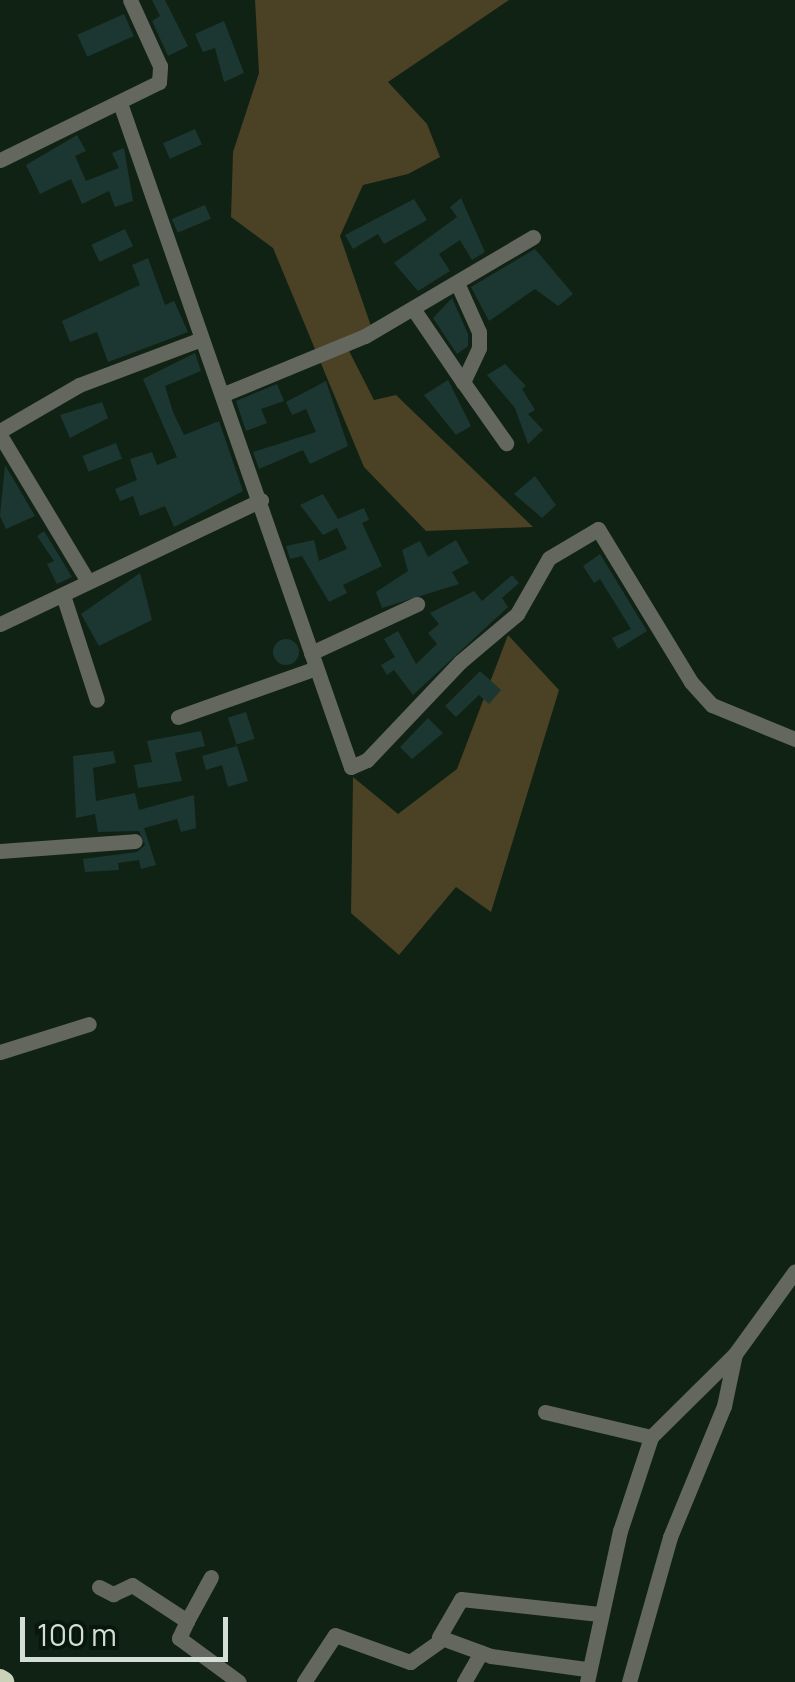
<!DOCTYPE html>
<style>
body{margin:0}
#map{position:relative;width:795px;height:1682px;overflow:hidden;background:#102214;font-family:Manrope,sans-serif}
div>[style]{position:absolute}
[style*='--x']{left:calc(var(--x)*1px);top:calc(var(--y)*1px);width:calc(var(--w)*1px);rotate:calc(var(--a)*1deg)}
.green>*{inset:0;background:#4b4125}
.building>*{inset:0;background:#1c3732;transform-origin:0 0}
.round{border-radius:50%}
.minor>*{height:15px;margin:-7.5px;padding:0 7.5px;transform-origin:7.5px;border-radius:7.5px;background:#64675e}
.highway>*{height:22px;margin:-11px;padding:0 11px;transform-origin:11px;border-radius:11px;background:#cad2b9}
span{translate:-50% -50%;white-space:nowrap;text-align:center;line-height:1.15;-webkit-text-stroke:10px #07180b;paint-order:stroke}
.scale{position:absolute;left:20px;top:1617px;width:208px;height:45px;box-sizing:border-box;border:5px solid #d3ded5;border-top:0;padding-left:12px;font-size:30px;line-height:35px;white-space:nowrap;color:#d3ded5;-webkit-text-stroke:8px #07180b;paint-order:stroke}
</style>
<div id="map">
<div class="green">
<i style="clip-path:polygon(255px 0,509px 0,388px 82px,427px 124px,440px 157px,408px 174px,363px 185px,340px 236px,372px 329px,346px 345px,374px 400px,396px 395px,533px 527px,426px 531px,364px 467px,273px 248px,231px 217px,233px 152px,259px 73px)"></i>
<i style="clip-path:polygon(508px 635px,559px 690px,491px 912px,456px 887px,399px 955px,351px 913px,353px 777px,398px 814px,457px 769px)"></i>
</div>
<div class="building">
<i style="clip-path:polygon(152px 0,165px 0,188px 46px,168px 56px,152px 21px,160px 16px)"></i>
<i style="left:124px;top:14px;width:24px;height:51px;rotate:66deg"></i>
<i style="clip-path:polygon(224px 21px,244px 73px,224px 82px,215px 48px,203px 52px,195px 34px)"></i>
<i style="left:195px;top:129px;width:17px;height:35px;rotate:66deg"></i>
<i style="clip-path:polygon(77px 135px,86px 151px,75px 156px,86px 181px,119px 168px,112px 153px,124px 148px,133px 201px,115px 207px,109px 191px,82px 204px,71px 179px,40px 194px,26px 165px)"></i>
<i style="clip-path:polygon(461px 198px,485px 252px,472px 260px,460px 240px,439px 254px,450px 271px,418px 291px,394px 263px,457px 217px,450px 207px)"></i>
<i style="clip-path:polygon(414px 199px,427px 220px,384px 244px,378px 234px,353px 249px,345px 235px)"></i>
<i style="left:205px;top:205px;width:15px;height:36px;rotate:67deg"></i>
<i style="left:125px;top:229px;width:19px;height:37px;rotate:65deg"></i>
<i style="clip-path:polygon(535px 249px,573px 294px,558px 306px,535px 289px,489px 321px,471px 287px)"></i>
<i style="clip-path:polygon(148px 258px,165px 305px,174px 301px,188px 332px,108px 362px,97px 332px,70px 342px,62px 321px,140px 285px,132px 265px)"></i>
<i style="clip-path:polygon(452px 298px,468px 334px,468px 346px,457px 354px,433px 318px)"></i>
<i style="clip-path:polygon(195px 353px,201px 371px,165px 386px,173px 412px,184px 435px,219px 421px,243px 491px,174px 527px,165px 506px,140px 516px,133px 496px,120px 501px,115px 489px,137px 480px,130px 459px,152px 452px,157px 465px,177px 457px,143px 379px)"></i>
<i style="clip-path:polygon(505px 364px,526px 386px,522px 389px,535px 410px,528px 414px,543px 430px,528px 444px,515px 408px,487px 375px)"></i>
<i style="clip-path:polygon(448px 380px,471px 426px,456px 435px,424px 395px)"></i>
<i style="clip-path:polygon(326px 381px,348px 446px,310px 464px,303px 450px,259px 469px,253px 452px,316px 432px,306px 409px,292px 415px,286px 402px)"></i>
<i style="clip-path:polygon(277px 384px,284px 401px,261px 409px,267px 423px,246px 431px,236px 401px)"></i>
<i style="clip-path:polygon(102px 402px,108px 418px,70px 438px,60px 415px)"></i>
<i style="left:116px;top:443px;width:17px;height:36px;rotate:69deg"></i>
<i style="clip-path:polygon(5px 465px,35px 516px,6px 529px,0 516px)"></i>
<i style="clip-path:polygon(535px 476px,556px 505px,542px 518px,514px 494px)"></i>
<i style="clip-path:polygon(323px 494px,338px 519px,364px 508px,369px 520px,362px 523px,382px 566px,343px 585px,347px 593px,329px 602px,302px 556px,290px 559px,286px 546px,314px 540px,319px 561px,347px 549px,337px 528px,323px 535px,300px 505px)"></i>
<i style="clip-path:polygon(44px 531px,72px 577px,57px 584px,47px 564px,54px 561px,37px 536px)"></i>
<i style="clip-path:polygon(456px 540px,469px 563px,452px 572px,459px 584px,382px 608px,376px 592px,408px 571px,402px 550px,420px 541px,428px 557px)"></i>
<i style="clip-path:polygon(600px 554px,647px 631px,618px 649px,612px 638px,631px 629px,600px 579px,594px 583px,583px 566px)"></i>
<i style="clip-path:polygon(140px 573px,152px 620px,99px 646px,81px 614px)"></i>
<i style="clip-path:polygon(512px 575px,519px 583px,502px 598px,508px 607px,413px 695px,394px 670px,387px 675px,381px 665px,395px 657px,384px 639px,398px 631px,416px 664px,437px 644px,428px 633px,439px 624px,430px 613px,474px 591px,482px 601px)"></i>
<i class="round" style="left:273px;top:639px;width:26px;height:26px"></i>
<i style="clip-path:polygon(480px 671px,501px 690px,489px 704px,479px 695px,456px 717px,445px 706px)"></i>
<i style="left:246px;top:712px;width:28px;height:19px;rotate:72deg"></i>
<i style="clip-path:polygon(428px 718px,443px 733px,412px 759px,400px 747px)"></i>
<i style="clip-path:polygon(201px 731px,205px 746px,175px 753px,182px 781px,138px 788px,134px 765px,152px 762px,147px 741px)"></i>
<i style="clip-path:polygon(237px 746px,248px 781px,228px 787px,222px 765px,206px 770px,202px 756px)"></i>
<i style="clip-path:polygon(113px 751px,116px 763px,93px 768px,96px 801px,135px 793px,139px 810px,194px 795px,196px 828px,181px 832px,177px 819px,144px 828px,156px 865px,141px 869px,139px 860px,118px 863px,119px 870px,85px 872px,83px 859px,137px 852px,145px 845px,139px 831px,98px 832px,95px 814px,76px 818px,73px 756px)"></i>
</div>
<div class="minor">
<i style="--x:120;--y:103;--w:703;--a:70.82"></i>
<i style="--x:351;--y:767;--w:17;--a:-24"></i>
<i style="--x:367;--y:760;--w:135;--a:-46.5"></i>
<i style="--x:460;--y:662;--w:75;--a:-40.1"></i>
<i style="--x:517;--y:614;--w:64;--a:-60.3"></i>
<i style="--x:549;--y:558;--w:57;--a:-30.6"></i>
<i style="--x:598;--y:529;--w:179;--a:58.7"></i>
<i style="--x:691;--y:682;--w:31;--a:48"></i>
<i style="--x:712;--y:705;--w:90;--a:22.3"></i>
<i style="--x:0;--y:160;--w:177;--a:-26.1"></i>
<i style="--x:159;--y:82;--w:16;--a:-86"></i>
<i style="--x:160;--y:66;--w:72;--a:-114.4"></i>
<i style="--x:458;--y:285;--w:51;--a:65.9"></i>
<i style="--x:479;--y:332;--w:16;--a:90"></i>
<i style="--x:479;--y:348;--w:38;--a:115"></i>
<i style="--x:463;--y:382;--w:75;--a:54.8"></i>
<i style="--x:414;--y:310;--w:87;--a:55.8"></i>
<i style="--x:224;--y:394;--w:152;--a:-22.4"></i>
<i style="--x:365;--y:336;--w:195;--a:-30.5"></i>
<i style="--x:0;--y:431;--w:91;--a:-30.2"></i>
<i style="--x:79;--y:385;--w:128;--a:-20.6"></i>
<i style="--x:0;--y:435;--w:169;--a:59"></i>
<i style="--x:63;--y:595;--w:110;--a:72.1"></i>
<i style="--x:0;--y:624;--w:289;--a:-25.4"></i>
<i style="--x:311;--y:653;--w:117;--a:-24.8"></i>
<i style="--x:178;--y:717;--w:146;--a:-19.5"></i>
<i style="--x:0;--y:851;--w:135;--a:-4.2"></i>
<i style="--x:0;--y:1052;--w:93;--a:-17.5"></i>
<i style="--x:545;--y:1412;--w:109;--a:13.3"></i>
<i style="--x:99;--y:1587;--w:16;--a:27"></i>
<i style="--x:113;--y:1594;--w:21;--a:-25"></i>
<i style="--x:132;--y:1585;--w:66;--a:33.2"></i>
<i style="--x:187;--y:1621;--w:19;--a:115"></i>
<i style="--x:179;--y:1638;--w:74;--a:36.3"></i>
<i style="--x:187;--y:1621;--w:50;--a:-61.4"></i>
<i style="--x:586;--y:1669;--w:96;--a:-172.2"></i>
<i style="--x:491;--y:1656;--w:55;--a:-159.9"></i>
<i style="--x:439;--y:1637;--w:44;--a:-59.9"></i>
<i style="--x:461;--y:1599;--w:139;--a:6.2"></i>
<i style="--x:304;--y:1682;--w:56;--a:-56.6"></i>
<i style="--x:335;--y:1635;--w:80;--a:19.8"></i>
<i style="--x:410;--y:1662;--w:35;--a:-35"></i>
<i style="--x:464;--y:1682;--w:34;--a:-60"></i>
<i style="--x:587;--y:1682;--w:155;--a:-77.7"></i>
<i style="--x:620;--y:1531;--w:99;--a:-71.7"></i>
<i style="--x:651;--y:1437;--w:118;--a:-44.7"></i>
<i style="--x:735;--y:1354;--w:102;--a:-54.1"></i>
<i style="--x:629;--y:1682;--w:151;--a:-74.2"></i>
<i style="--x:670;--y:1537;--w:142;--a:-67.6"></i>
<i style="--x:724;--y:1406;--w:53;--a:-78.1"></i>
</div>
<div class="highway">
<i style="--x:0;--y:1680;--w:4;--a:34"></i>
</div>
<div class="scale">100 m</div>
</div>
